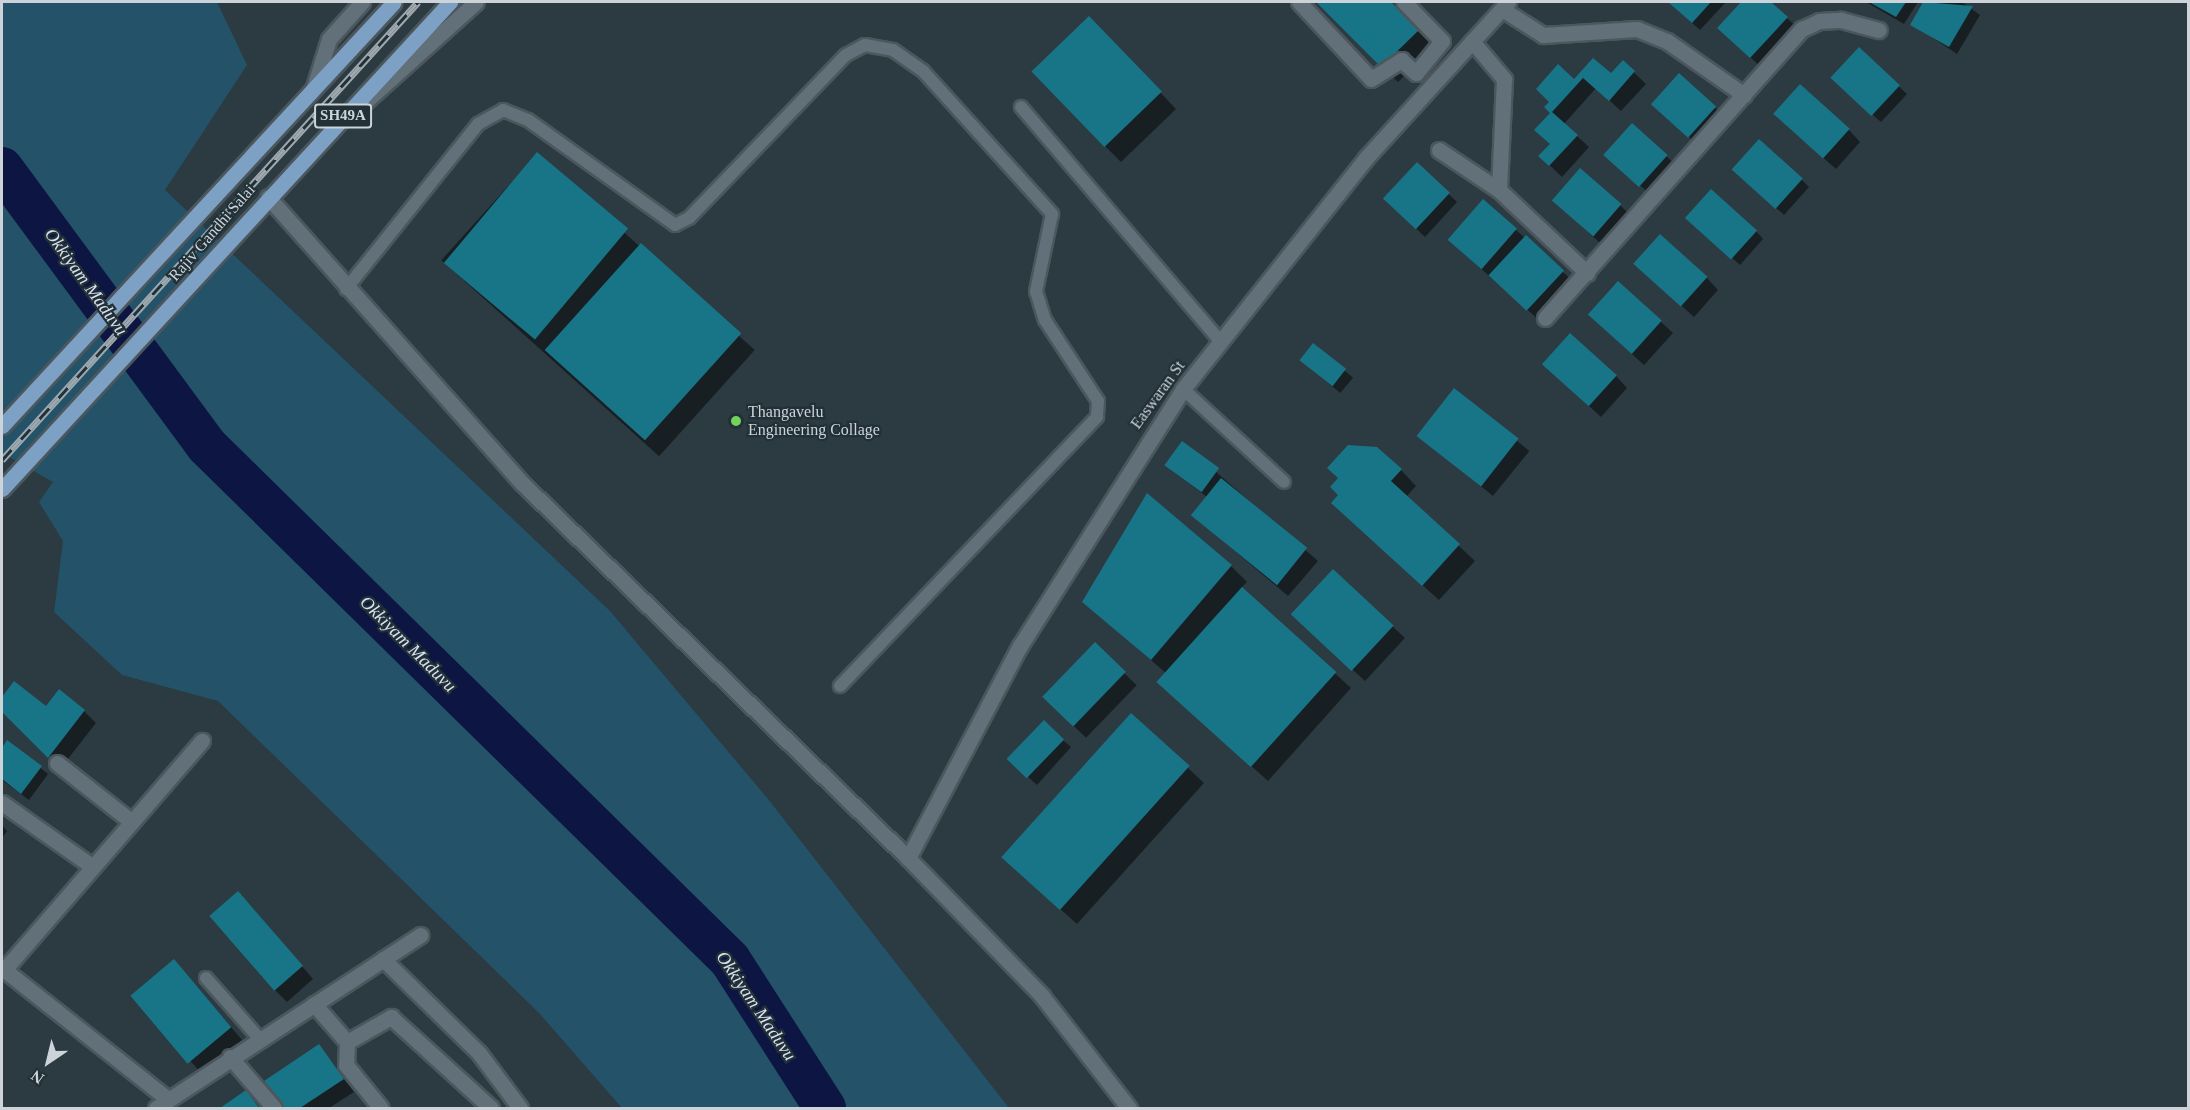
<!DOCTYPE html>
<style>
body{margin:0}
#map{position:relative;width:2190px;height:1110px;overflow:hidden;background:#2c3a42;font-family:Georgia,serif}
div>[style]{position:absolute}
[style*='--x']{left:calc(var(--x)*1px);top:calc(var(--y)*1px);width:calc(var(--w)*1px);rotate:calc(var(--a)*1deg)}
.green>*{inset:0;background:#235269}
.shadow>*{inset:0;background:#0007;transform-origin:0 0}
.river>*{height:42px;margin:-21px;padding:0 21px;transform-origin:21px;border-radius:21px;background:#0d1542}
.building>*{inset:0;background:#187587;transform-origin:0 0}
.roads{filter:drop-shadow(2px 0 #4b575d) drop-shadow(-2px 0 #4b575d) drop-shadow(0 2px #4b575d) drop-shadow(0 -2px #4b575d)}
.service>*{height:12px;margin:-6px;padding:0 6px;transform-origin:6px;border-radius:6px;background:#617079}
.minor>*{height:15px;margin:-7.5px;padding:0 7.5px;transform-origin:7.5px;border-radius:7.5px;background:#617079}
.tertiary>*{height:15px;margin:-7.5px;padding:0 7.5px;transform-origin:7.5px;border-radius:7.5px;background:#617079}
.primary>*{height:15px;margin:-7.5px;padding:0 7.5px;transform-origin:7.5px;border-radius:7.5px;background:#7da1c4}
.rail>*{height:7px;margin-top:-3.5px;transform-origin:0;background:repeating-linear-gradient(90deg,#223037 0 14px,#9ea8ae 0 28px);box-sizing:border-box;border-block:2px solid #9ea8ae}
.dots>*{width:16px;height:16px;translate:-50% -50%;box-sizing:border-box;border:3px solid #223037;border-radius:50%}
span{translate:-50% -50%;white-space:nowrap;text-align:center;line-height:1.15;-webkit-text-stroke:4.5px #223037;paint-order:stroke}
.shield-label span{padding:2px 4px;background:#223037;border:2px solid;border-radius:4px;-webkit-text-stroke-width:0}
.shield-label{font-size:15px;color:#ccd4d9;font-weight:700}
.street-label{font-size:16px;color:#ccd4d9}
.poi-label{font-size:16px;color:#ccd4d9}
.left{translate:0 -50%;text-align:left}
.water-label{font-size:18px;color:#dbe1f1;font-style:italic}
.frame{position:absolute;inset:0;border:3px solid #ccd4d9;pointer-events:none}
.north{position:absolute;left:18px;top:1032px;width:60px;height:60px;-webkit-text-stroke:4px #223037;paint-order:stroke;rotate:215deg;font-size:16px;font-weight:700;line-height:24px;text-align:center;color:#ccd4d9}
.north::after{content:'';display:block;margin:auto;width:21px;height:27px;background:#ccd4d9;clip-path:polygon(50% 0,100% 100%,50% 72%,0 100%)}
</style>
<div id="map">
<div class="green">
<i style="clip-path:polygon(2px 2px,217px 2px,247px 65px,165px 190px,610px 611px,768px 799px,1009px 1108px,622px 1108px,539px 1013px,218px 701px,122px 675px,54px 612px,63px 541px,39px 502px,53px 482px,2px 453px)"></i>
</div>
<div class="shadow">
<i style="clip-path:polygon(1319px 2px,1389px 2px,1434px 47px,1398px 82px)"></i>
<i style="clip-path:polygon(1669px 2px,1726px 2px,1700px 30px)"></i>
<i style="clip-path:polygon(1743px 2px,1769px 2px,1799px 29px,1763px 69px,1719px 28px)"></i>
<i style="clip-path:polygon(1866px 2px,1918px 2px,1904px 24px)"></i>
<i style="clip-path:polygon(1925px 2px,1962px 2px,1980px 15px,1957px 54px,1912px 24px)"></i>
<i style="clip-path:polygon(1105px 34px,1176px 109px,1121px 162px,1105px 146px)"></i>
<i style="clip-path:polygon(1859px 50px,1907px 94px,1881px 122px,1840px 86px)"></i>
<i style="clip-path:polygon(1593px 60px,1611px 75px,1623px 62px,1646px 84px,1621px 111px,1596px 88px,1564px 124px,1589px 147px,1562px 177px,1540px 156px,1551px 144px,1551px 113px,1546px 107px)"></i>
<i style="clip-path:polygon(1679px 75px,1723px 115px,1697px 144px,1660px 112px)"></i>
<i style="clip-path:polygon(1632px 126px,1675px 164px,1649px 193px,1614px 163px)"></i>
<i style="clip-path:polygon(1787px 126px,1849px 130px,1860px 142px,1836px 169px)"></i>
<i style="left:537px;top:154px;width:293px;height:143px;rotate:42deg"></i>
<i style="clip-path:polygon(1417px 165px,1457px 202px,1425px 237px,1393px 207px)"></i>
<i style="clip-path:polygon(1742px 177px,1802px 180px,1809px 187px,1784px 215px)"></i>
<i style="clip-path:polygon(1620px 205px,1627px 212px,1600px 243px,1561px 207px)"></i>
<i style="clip-path:polygon(1695px 225px,1756px 231px,1763px 239px,1740px 265px)"></i>
<i style="clip-path:polygon(1516px 230px,1575px 283px,1540px 321px,1461px 251px)"></i>
<i style="clip-path:polygon(1647px 275px,1707px 278px,1718px 290px,1694px 317px)"></i>
<i style="clip-path:polygon(1619px 283px,1673px 333px,1644px 365px,1601px 326px)"></i>
<i style="left:1314px;top:345px;width:51px;height:20px;rotate:40deg"></i>
<i style="clip-path:polygon(1556px 376px,1616px 376px,1627px 388px,1601px 417px)"></i>
<i style="left:1454px;top:390px;width:97px;height:58px;rotate:39deg"></i>
<i style="clip-path:polygon(1183px 443px,1318px 561px,1288px 596px,1192px 515px,1207px 497px,1174px 472px)"></i>
<i style="clip-path:polygon(1401px 470px,1416px 486px,1406px 497px,1475px 561px,1439px 600px,1349px 519px)"></i>
<i style="clip-path:polygon(1147px 495px,1231px 566px,1247px 582px,1241px 588px,1351px 688px,1268px 781px,1175px 698px,1167px 674px,1084px 602px)"></i>
<i style="clip-path:polygon(1333px 571px,1405px 638px,1365px 681px,1305px 626px)"></i>
<i style="left:1095px;top:645px;width:58px;height:73px;rotate:44deg"></i>
<i style="clip-path:polygon(14px 683px,46px 708px,84px 711px,96px 723px,60px 769px,2px 711px,2px 699px)"></i>
<i style="clip-path:polygon(1131px 715px,1204px 783px,1077px 924px,1019px 872px)"></i>
<i style="clip-path:polygon(1063px 740px,1071px 747px,1037px 785px,1017px 767px)"></i>
<i style="clip-path:polygon(8px 742px,48px 774px,29px 800px,2px 780px,2px 751px)"></i>
<i style="clip-path:polygon(2px 825px,7px 831px,2px 838px)"></i>
<i style="clip-path:polygon(250px 905px,313px 979px,287px 1002px,275px 990px)"></i>
<i style="clip-path:polygon(185px 973px,242px 1040px,202px 1074px,133px 996px)"></i>
<i style="clip-path:polygon(319px 1046px,354px 1092px,329px 1108px,285px 1108px,266px 1082px)"></i>
</div>
<div class="river">
<i style="--x:2;--y:168;--w:345;--a:53.6"></i>
<i style="--x:207;--y:446;--w:733;--a:44.5"></i>
<i style="--x:730;--y:960;--w:176;--a:57.3"></i>
</div>
<div class="building">
<i style="clip-path:polygon(1316px 2px,1391px 2px,1419px 30px,1381px 67px)"></i>
<i style="clip-path:polygon(1668px 2px,1711px 2px,1692px 23px)"></i>
<i style="clip-path:polygon(1741px 2px,1771px 2px,1788px 17px,1750px 58px,1717px 28px)"></i>
<i style="clip-path:polygon(1869px 2px,1906px 2px,1896px 17px)"></i>
<i style="clip-path:polygon(1923px 2px,1973px 6px,1949px 47px,1910px 25px)"></i>
<i style="left:1089px;top:16px;width:105px;height:80px;rotate:46deg"></i>
<i style="left:1859px;top:47px;width:56px;height:42px;rotate:43deg"></i>
<i style="clip-path:polygon(1593px 58px,1611px 73px,1623px 60px,1635px 71px,1609px 101px,1583px 78px,1552px 112px,1578px 135px,1549px 166px,1538px 156px,1550px 144px,1534px 130px,1550px 113px,1544px 107px,1549px 102px,1536px 89px,1558px 64px,1574px 79px)"></i>
<i style="left:1679px;top:73px;width:50px;height:42px;rotate:42deg"></i>
<i style="left:1800px;top:84px;width:67px;height:40px;rotate:42deg"></i>
<i style="left:1632px;top:123px;width:48px;height:43px;rotate:42deg"></i>
<i style="left:1759px;top:139px;width:59px;height:41px;rotate:42deg"></i>
<i style="left:537px;top:152px;width:119px;height:145px;rotate:40deg"></i>
<i style="left:1417px;top:162px;width:45px;height:50px;rotate:43deg"></i>
<i style="left:1580px;top:168px;width:55px;height:43px;rotate:41deg"></i>
<i style="left:1711px;top:189px;width:62px;height:39px;rotate:42deg"></i>
<i style="left:1483px;top:199px;width:45px;height:54px;rotate:41deg"></i>
<i style="left:1660px;top:234px;width:64px;height:40px;rotate:42deg"></i>
<i style="left:1526px;top:235px;width:52px;height:55px;rotate:43deg"></i>
<i style="left:641px;top:243px;width:135px;height:144px;rotate:42deg"></i>
<i style="left:1618px;top:281px;width:59px;height:45px;rotate:42deg"></i>
<i style="left:1570px;top:333px;width:63px;height:42px;rotate:42deg"></i>
<i style="left:1313px;top:343px;width:42px;height:22px;rotate:38deg"></i>
<i style="left:1454px;top:388px;width:82px;height:61px;rotate:38deg"></i>
<i style="left:1182px;top:441px;width:46px;height:30px;rotate:36deg"></i>
<i style="clip-path:polygon(1348px 445px,1377px 447px,1402px 469px,1391px 481px,1460px 544px,1422px 586px,1331px 503px,1338px 495px,1330px 487px,1338px 478px,1327px 468px)"></i>
<i style="left:1221px;top:478px;width:111px;height:48px;rotate:39deg"></i>
<i style="clip-path:polygon(1147px 493px,1232px 565px,1151px 660px,1082px 602px)"></i>
<i style="left:1333px;top:569px;width:83px;height:62px;rotate:43deg"></i>
<i style="left:1242px;top:587px;width:127px;height:128px;rotate:42deg"></i>
<i style="left:1095px;top:642px;width:43px;height:76px;rotate:44deg"></i>
<i style="clip-path:polygon(14px 681px,46px 706px,59px 689px,85px 710px,48px 758px,2px 712px,2px 697px)"></i>
<i style="left:1131px;top:713px;width:79px;height:194px;rotate:42deg"></i>
<i style="left:1044px;top:720px;width:28px;height:54px;rotate:44deg"></i>
<i style="clip-path:polygon(7px 740px,42px 766px,21px 794px,2px 779px,2px 748px)"></i>
<i style="left:238px;top:891px;width:99px;height:38px;rotate:49deg"></i>
<i style="left:174px;top:959px;width:89px;height:57px;rotate:50deg"></i>
<i style="clip-path:polygon(319px 1044px,344px 1079px,300px 1108px,283px 1108px,264px 1081px)"></i>
<i style="clip-path:polygon(246px 1090px,259px 1108px,220px 1108px)"></i>
</div>
<div class="roads">
<div class="service">
<i style="--x:1021;--y:107;--w:307;--a:49.6"></i>
<i style="--x:346;--y:289;--w:211;--a:-51.3"></i>
<i style="--x:478;--y:124;--w:29;--a:-29"></i>
<i style="--x:503;--y:110;--w:27;--a:22"></i>
<i style="--x:528;--y:120;--w:181;--a:35.5"></i>
<i style="--x:675;--y:225;--w:16;--a:-27"></i>
<i style="--x:689;--y:218;--w:226;--a:-46.1"></i>
<i style="--x:846;--y:55;--w:21;--a:-28"></i>
<i style="--x:865;--y:45;--w:28;--a:10"></i>
<i style="--x:893;--y:50;--w:37;--a:35"></i>
<i style="--x:923;--y:71;--w:193;--a:47.9"></i>
<i style="--x:1052;--y:214;--w:79;--a:101.7"></i>
<i style="--x:1036;--y:291;--w:30;--a:73"></i>
<i style="--x:1045;--y:320;--w:97;--a:56.8"></i>
<i style="--x:1098;--y:401;--w:16;--a:94"></i>
<i style="--x:1097;--y:417;--w:372;--a:133.7"></i>
<i style="--x:1183;--y:389;--w:137;--a:42.6"></i>
<i style="--x:206;--y:978;--w:79;--a:48.6"></i>
</div>
<div class="minor">
<i style="--x:1299;--y:2;--w:105;--a:46.9"></i>
<i style="--x:1371;--y:79;--w:36;--a:-32"></i>
<i style="--x:1401;--y:60;--w:20;--a:41"></i>
<i style="--x:1416;--y:73;--w:41;--a:-50.9"></i>
<i style="--x:1442;--y:41;--w:54;--a:-134.3"></i>
<i style="--x:1502;--y:9;--w:49;--a:32.4"></i>
<i style="--x:1543;--y:35;--w:94;--a:-3.7"></i>
<i style="--x:1637;--y:29;--w:32;--a:22"></i>
<i style="--x:1667;--y:41;--w:94;--a:35"></i>
<i style="--x:1472;--y:41;--w:50;--a:49.9"></i>
<i style="--x:1504;--y:79;--w:111;--a:92.6"></i>
<i style="--x:1499;--y:190;--w:121;--a:43.3"></i>
<i style="--x:1439;--y:150;--w:72;--a:33.7"></i>
<i style="--x:1545;--y:318;--w:387;--a:-48.4"></i>
<i style="--x:1802;--y:29;--w:19;--a:-25"></i>
<i style="--x:1819;--y:21;--w:22;--a:-3"></i>
<i style="--x:1841;--y:20;--w:39;--a:15"></i>
<i style="--x:57;--y:763;--w:95;--a:38.2"></i>
<i style="--x:2;--y:803;--w:111;--a:35.1"></i>
<i style="--x:908;--y:858;--w:192;--a:45.8"></i>
<i style="--x:1042;--y:996;--w:142;--a:52.2"></i>
<i style="--x:383;--y:959;--w:134;--a:44.4"></i>
<i style="--x:479;--y:1053;--w:69;--a:53.3"></i>
<i style="--x:2;--y:968;--w:211;--a:38.3"></i>
<i style="--x:4;--y:970;--w:303;--a:-49.2"></i>
<i style="--x:314;--y:1004;--w:50;--a:49"></i>
<i style="--x:347;--y:1042;--w:23;--a:92"></i>
<i style="--x:346;--y:1065;--w:55;--a:50.9"></i>
<i style="--x:347;--y:1042;--w:51;--a:-29.6"></i>
<i style="--x:391;--y:1017;--w:135;--a:42.3"></i>
<i style="--x:230;--y:1057;--w:67;--a:49.2"></i>
<i style="--x:156;--y:1108;--w:316;--a:-33.2"></i>
</div>
<div class="tertiary">
<i style="--x:314;--y:87;--w:50;--a:-72.6"></i>
<i style="--x:329;--y:39;--w:50;--a:-48.3"></i>
<i style="--x:365;--y:102;--w:149;--a:-42"></i>
<i style="--x:268;--y:197;--w:384;--a:48.4"></i>
<i style="--x:523;--y:484;--w:537;--a:44.17"></i>
<i style="--x:908;--y:858;--w:240;--a:-62.2"></i>
<i style="--x:1020;--y:646;--w:304;--a:-57.6"></i>
<i style="--x:1183;--y:389;--w:295;--a:-51.6"></i>
<i style="--x:1366;--y:158;--w:211;--a:-47.7"></i>
</div>
<div class="primary">
<i style="--x:2;--y:426;--w:577;--a:-47.25"></i>
<i style="--x:2;--y:489;--w:662;--a:-47.39"></i>
</div>
</div>
<div class="rail">
<i style="--x:2;--y:460;--w:619;--a:-47.75"></i>
</div>
<div class="dots">
<i style="left:736px;top:421px;background:#73d25c"></i>
</div>
<div class="shield-label">
<span style="left:343px;top:116px">SH49A</span>
</div>
<div class="street-label">
<span style="left:212px;top:233px;rotate:-49deg">Rajiv Gandhi Salai</span>
<span style="left:1158px;top:395px;rotate:-54deg">Easwaran St</span>
</div>
<div class="poi-label">
<span class="left" style="left:748px;top:421px">Thangavelu<br>Engineering Collage</span>
</div>
<div class="water-label">
<span style="left:86px;top:282px;rotate:54deg">Okkiyam Maduvu</span>
<span style="left:408px;top:644px;rotate:45deg">Okkiyam Maduvu</span>
<span style="left:756px;top:1006px;rotate:56deg">Okkiyam Maduvu</span>
</div>
<div class="frame"></div>
<div class="north">N</div>
</div>
